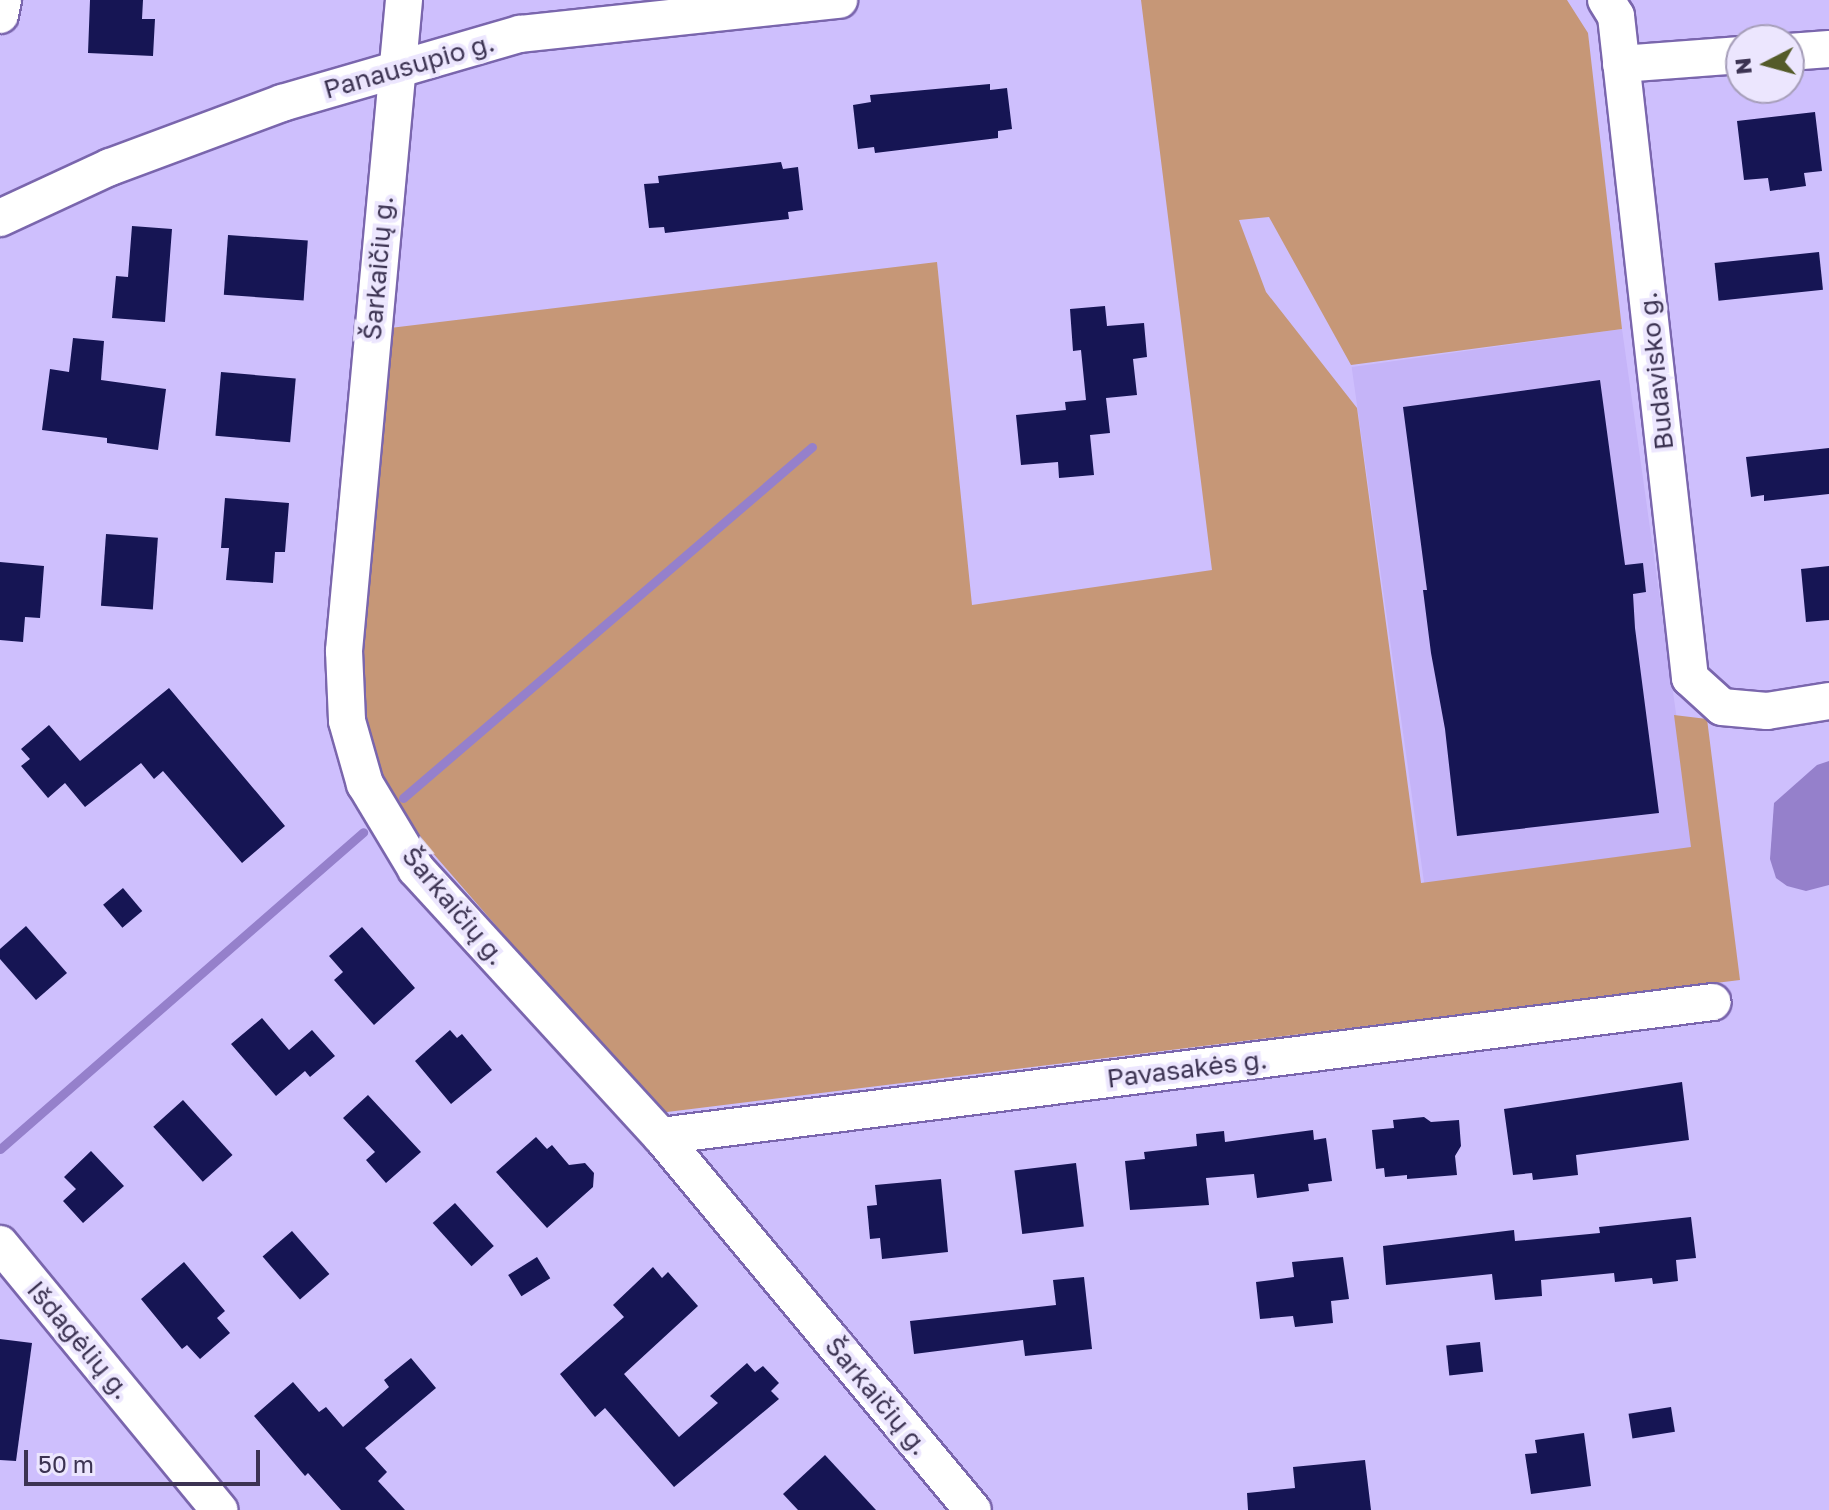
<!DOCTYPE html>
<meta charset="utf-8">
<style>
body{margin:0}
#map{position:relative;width:1829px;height:1510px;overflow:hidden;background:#cebffd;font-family:"Golos Text",sans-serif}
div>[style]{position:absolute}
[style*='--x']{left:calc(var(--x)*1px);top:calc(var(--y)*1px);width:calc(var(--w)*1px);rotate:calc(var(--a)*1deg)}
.built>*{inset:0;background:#c5b4f8;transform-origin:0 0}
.green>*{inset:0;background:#c69777}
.water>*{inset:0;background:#9580cb}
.stream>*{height:9px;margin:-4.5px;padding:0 4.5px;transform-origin:4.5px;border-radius:4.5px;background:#9580cb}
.building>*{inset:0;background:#161554;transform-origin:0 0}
.roads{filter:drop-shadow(2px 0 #7a66ad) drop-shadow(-2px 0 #7a66ad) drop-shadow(0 2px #7a66ad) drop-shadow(0 -2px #7a66ad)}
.minor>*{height:36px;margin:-18px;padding:0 18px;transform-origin:18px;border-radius:18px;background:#fff}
span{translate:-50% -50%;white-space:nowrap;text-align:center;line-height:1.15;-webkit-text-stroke:8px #ece6fe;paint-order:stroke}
.street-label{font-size:26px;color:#3c3352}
.north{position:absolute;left:1725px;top:24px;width:80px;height:80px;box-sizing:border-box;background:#ece6fe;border:2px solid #a69eb9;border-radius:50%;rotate:264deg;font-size:22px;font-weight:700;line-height:32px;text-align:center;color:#3c3352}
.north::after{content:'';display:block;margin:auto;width:28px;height:36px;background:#545b29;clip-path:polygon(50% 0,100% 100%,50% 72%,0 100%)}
.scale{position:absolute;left:24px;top:1450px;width:236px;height:36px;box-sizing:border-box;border:4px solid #3c3352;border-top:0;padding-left:10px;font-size:24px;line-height:28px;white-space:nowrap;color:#3c3352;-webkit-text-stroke:6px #ece6fe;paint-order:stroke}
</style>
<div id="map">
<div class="built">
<i style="left:1622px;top:329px;width:523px;height:273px;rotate:82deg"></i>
</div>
<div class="green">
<i style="clip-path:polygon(1141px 0,1567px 0,1588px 33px,1622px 329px,1351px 365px,1269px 217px,1239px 220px,1266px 292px,1357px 408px,1421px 883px,1691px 847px,1674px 715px,1707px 719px,1740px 980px,659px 1113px,384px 797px,360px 728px,359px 623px,390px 328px,937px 262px,972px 605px,1212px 570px)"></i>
</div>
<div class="water">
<i style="clip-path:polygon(1829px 761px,1829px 885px,1806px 891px,1787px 886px,1776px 878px,1770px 859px,1774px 803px,1817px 765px)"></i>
</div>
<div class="stream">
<i style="--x:403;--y:798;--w:539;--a:-40.64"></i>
<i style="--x:0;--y:1149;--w:482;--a:-41.1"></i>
</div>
<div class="building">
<i style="clip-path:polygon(90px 0,143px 0,142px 19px,155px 19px,153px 56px,88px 53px)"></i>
<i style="clip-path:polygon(990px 84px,990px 90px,1007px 88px,1012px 129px,998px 131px,998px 138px,875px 153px,874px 147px,858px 149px,853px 105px,871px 102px,870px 95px)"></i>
<i style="clip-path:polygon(1815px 112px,1822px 171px,1804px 173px,1806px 186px,1770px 191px,1768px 178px,1744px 180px,1737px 121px)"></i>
<i style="clip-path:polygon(781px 162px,783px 169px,798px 167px,803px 210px,788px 212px,789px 219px,665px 233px,664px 227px,649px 228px,644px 184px,659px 183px,658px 176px)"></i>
<i style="clip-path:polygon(132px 226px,172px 229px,165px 322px,112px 318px,116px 276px,128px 277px)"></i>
<i style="left:228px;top:235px;width:80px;height:60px;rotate:4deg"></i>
<i style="left:1819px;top:252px;width:38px;height:105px;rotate:84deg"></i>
<i style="clip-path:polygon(1105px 306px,1107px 326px,1144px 323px,1147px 357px,1133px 359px,1137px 395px,1106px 398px,1110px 433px,1090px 435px,1094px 475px,1059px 478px,1058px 462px,1021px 465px,1016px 415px,1066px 410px,1065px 402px,1086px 400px,1081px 350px,1073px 351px,1070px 309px)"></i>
<i style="clip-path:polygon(73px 338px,104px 341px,101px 380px,166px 389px,158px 450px,107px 443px,107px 438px,42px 430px,50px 369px,69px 372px)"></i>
<i style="left:221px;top:372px;width:75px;height:64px;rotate:5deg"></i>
<i style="clip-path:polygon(1600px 380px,1625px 565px,1643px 563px,1646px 592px,1633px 594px,1635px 628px,1659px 813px,1457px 836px,1445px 729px,1431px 653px,1423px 590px,1427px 590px,1403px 407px)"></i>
<i style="clip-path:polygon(1829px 448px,1829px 494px,1764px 501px,1764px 495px,1751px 497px,1746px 457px)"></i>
<i style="clip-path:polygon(225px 498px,289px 503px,285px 552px,275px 552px,273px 583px,226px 580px,229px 548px,221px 548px)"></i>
<i style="left:106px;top:534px;width:52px;height:72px;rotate:4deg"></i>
<i style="clip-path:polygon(0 562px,44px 566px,40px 618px,25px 617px,23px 642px,0 640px)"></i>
<i style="clip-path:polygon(1829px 566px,1829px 620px,1806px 622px,1801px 569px)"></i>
<i style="clip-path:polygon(169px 688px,285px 826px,242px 863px,163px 771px,154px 779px,141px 763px,85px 807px,65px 783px,48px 798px,21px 766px,30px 759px,21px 749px,49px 725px,80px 761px)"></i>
<i style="left:123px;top:888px;width:30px;height:26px;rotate:50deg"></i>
<i style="clip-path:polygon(26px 926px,67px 973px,36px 1000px,0 959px,0 949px)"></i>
<i style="clip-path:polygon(362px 927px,415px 988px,374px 1025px,334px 980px,343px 972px,329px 956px)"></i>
<i style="clip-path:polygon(262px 1018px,289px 1050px,312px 1030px,335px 1056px,310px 1077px,305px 1071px,276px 1096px,231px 1044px)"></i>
<i style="clip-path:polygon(450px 1030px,457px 1038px,462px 1034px,492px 1070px,451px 1104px,415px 1061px)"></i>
<i style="clip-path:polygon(1682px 1082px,1689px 1140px,1576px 1155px,1578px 1175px,1533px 1180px,1532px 1173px,1513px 1175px,1504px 1109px)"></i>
<i style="clip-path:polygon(368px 1095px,421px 1152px,386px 1183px,366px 1160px,375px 1152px,343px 1118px)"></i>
<i style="left:183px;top:1100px;width:74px;height:40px;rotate:48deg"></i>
<i style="clip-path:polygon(1424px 1117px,1431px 1122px,1459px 1120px,1461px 1146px,1455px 1156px,1457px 1175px,1407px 1179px,1407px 1175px,1385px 1177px,1384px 1168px,1376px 1169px,1372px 1130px,1394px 1128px,1393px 1120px)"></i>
<i style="clip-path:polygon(1313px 1130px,1314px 1140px,1326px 1138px,1332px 1181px,1308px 1184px,1309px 1191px,1257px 1198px,1254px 1174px,1206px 1178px,1209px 1205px,1130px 1210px,1125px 1161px,1145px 1159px,1144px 1152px,1197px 1146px,1196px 1134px,1224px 1131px,1225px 1142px)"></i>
<i style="clip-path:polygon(536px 1137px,547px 1149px,552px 1145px,569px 1165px,585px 1163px,594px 1173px,593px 1187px,547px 1228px,496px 1172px)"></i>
<i style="clip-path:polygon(91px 1151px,124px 1186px,83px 1223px,63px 1201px,76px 1189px,64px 1177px)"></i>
<i style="left:1076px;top:1163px;width:64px;height:62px;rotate:83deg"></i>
<i style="clip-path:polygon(941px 1179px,948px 1252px,882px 1259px,880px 1238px,870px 1239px,867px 1206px,877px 1205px,875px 1185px)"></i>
<i style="left:455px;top:1203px;width:58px;height:30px;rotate:48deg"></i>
<i style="clip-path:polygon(1691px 1217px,1696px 1258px,1676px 1260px,1678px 1281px,1653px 1284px,1652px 1278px,1615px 1282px,1614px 1273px,1541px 1280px,1542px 1296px,1495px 1300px,1492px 1274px,1386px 1285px,1383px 1246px,1514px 1230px,1515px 1241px,1600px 1233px,1599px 1227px)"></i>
<i style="left:292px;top:1231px;width:57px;height:39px;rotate:49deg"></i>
<i style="left:537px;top:1257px;width:25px;height:34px;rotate:58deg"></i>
<i style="clip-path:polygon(1343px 1257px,1349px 1299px,1331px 1301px,1333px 1323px,1295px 1327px,1293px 1316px,1260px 1319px,1256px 1282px,1294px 1277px,1292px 1262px)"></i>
<i style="clip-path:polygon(184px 1262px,225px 1311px,217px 1318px,230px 1333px,200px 1359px,187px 1345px,182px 1349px,141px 1299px)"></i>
<i style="clip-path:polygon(653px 1267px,662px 1278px,668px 1272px,698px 1306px,624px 1374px,679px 1437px,718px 1403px,710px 1396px,747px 1363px,755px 1372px,763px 1366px,779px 1383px,771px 1391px,779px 1399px,674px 1487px,605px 1408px,595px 1417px,560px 1374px,624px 1317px,613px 1305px)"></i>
<i style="clip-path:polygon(1084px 1277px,1092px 1349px,1025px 1356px,1023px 1340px,914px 1354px,910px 1321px,1056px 1305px,1053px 1280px)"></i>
<i style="clip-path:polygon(0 1339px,32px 1343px,16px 1461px,0 1460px)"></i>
<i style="left:1480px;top:1342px;width:30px;height:34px;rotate:84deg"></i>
<i style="clip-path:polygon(411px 1358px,436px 1388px,365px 1448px,387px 1472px,378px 1481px,405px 1510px,341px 1510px,308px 1473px,305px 1476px,254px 1416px,293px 1382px,319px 1412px,326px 1407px,343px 1427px,389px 1387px,384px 1380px)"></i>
<i style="left:1671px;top:1407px;width:25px;height:43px;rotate:81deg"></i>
<i style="clip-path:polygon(1584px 1433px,1591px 1486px,1531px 1494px,1525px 1454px,1537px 1453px,1535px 1440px)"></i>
<i style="clip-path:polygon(825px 1455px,876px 1510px,798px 1510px,783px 1494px)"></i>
<i style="clip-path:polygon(1365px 1460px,1371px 1510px,1248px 1510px,1247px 1493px,1295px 1488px,1293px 1467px)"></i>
</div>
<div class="roads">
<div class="minor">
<i style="--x:404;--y:0;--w:654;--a:95.27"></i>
<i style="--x:344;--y:651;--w:70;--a:87.5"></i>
<i style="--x:347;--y:721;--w:66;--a:74.1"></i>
<i style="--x:365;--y:784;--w:99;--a:59"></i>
<i style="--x:416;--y:869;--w:362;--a:47.5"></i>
<i style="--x:661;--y:1136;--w:487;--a:50.2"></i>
<i style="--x:1606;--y:0;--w:19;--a:58"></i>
<i style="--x:1616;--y:16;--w:666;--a:83.62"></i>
<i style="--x:1690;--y:678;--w:43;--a:42.2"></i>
<i style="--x:1722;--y:707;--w:45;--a:5.1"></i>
<i style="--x:1767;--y:711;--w:63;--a:-9.2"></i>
<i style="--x:0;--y:15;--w:15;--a:-79"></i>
<i style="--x:1789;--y:52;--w:40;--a:-4.3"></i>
<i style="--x:1621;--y:64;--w:120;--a:-4.3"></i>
<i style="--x:0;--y:218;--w:121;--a:-24.9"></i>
<i style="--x:110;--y:167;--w:184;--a:-20.4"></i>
<i style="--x:282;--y:103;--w:248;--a:-16.2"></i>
<i style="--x:520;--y:34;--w:321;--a:-6.1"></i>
<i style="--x:661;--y:1136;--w:1060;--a:-7.26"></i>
<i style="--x:0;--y:1244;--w:345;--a:50.5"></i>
</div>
</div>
<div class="street-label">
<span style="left:409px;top:66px;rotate:-16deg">Panausupio g.</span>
<span style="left:378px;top:268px;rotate:-85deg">Šarkaičių g.</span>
<span style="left:1656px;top:371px;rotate:-96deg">Budavisko g.</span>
<span style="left:454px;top:906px;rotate:50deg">Šarkaičių g.</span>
<span style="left:1187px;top:1069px;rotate:-7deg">Pavasakės g.</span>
<span style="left:79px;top:1340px;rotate:50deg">Išdagėlių g.</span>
<span style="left:877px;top:1396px;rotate:50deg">Šarkaičių g.</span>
</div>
<div class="north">N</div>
<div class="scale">50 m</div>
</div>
